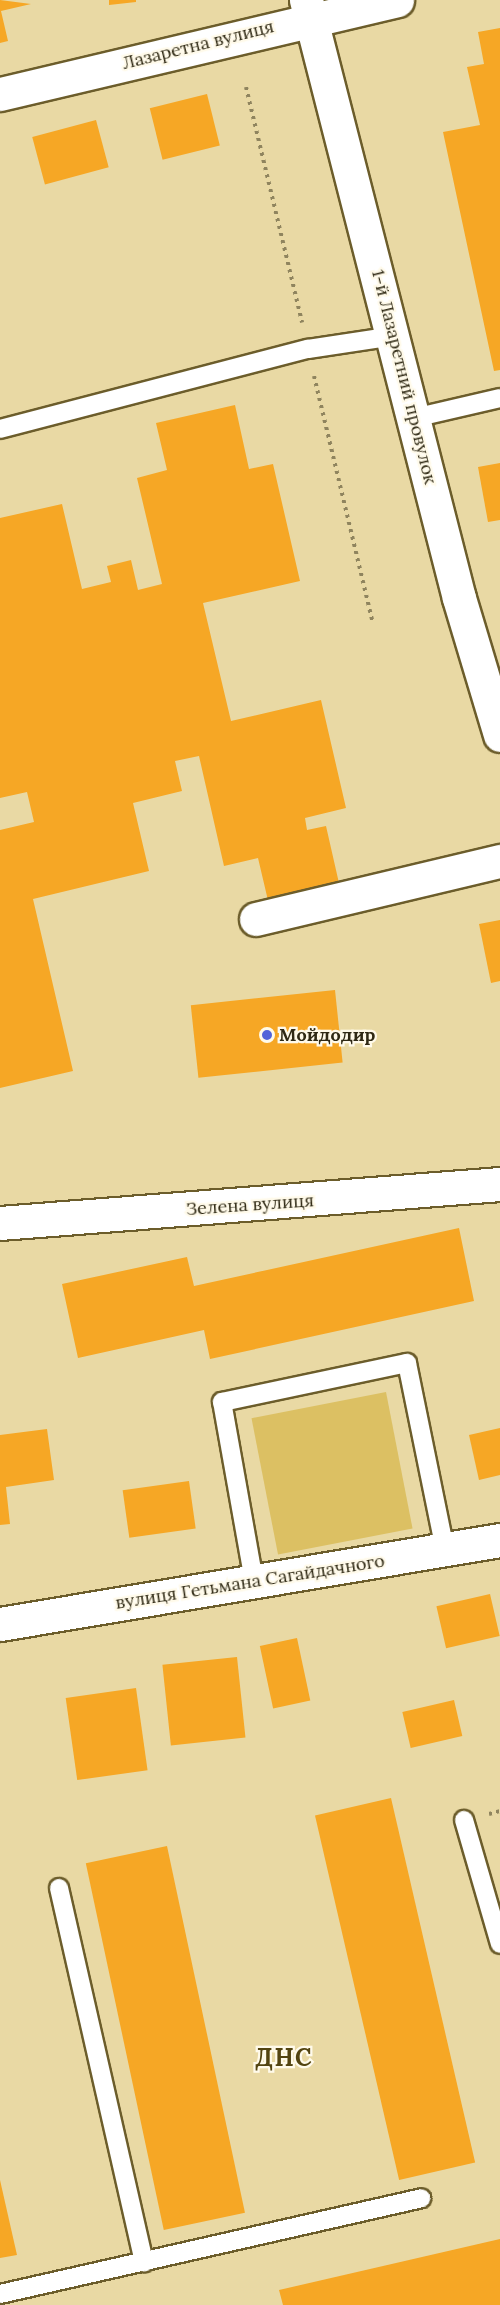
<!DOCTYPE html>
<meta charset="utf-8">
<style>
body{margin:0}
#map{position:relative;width:500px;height:2305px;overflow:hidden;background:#e9d9a4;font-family:Lora,serif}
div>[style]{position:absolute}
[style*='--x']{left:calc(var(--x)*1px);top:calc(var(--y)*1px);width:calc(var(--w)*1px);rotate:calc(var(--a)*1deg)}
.green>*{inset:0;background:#dcc063;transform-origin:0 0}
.building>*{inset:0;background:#f6a725;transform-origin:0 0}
.path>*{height:4px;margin-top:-2px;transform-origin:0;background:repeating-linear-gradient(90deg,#8f845e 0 3px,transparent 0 7.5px)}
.roads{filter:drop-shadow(2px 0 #6c5d2b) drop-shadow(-2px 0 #6c5d2b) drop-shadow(0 2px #6c5d2b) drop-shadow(0 -2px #6c5d2b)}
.lane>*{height:18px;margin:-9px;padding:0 9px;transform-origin:9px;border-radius:9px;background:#fff}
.street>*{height:33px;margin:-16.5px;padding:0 16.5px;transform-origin:16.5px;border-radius:16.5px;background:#fff}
.dots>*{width:16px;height:16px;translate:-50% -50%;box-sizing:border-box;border:3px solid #fffaea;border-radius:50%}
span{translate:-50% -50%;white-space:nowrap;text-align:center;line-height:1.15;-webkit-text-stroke:4.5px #fffaea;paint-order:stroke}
.street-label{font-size:18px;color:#2f2914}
.poi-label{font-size:18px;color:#2f2914;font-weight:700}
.left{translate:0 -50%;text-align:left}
.district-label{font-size:24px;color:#534410;font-weight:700;letter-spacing:1.5px}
</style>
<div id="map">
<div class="green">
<i style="left:386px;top:1392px;width:139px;height:137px;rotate:79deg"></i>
</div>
<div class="building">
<i style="clip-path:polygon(0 0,31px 4px,1px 11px,8px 41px,0 43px)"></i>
<i style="clip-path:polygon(109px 0,136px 0,136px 2px,109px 5px)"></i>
<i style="clip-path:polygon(500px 28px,500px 370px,494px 371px,443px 132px,480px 125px,467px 67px,484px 64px,478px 32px)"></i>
<i style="left:207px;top:94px;width:53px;height:59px;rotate:76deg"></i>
<i style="left:96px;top:120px;width:49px;height:66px;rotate:75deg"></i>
<i style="clip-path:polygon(235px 405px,249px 469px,273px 464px,300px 581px,203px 603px,231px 721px,321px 700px,346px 808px,305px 818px,307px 830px,326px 826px,341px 892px,270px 909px,258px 858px,224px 866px,199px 756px,175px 761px,182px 791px,133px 803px,149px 871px,33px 899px,73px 1071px,0 1088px,0 830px,34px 822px,27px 792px,0 798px,0 518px,62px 504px,82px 589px,111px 582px,107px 566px,131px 560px,138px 590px,162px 584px,137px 478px,167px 470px,156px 423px)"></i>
<i style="clip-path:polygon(500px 463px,500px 520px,488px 522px,478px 467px)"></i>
<i style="clip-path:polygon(500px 920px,500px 981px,491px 983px,479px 924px)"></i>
<i style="left:335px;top:990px;width:73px;height:145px;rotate:84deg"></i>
<i style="clip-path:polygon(459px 1228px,474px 1301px,210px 1359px,204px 1330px,78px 1358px,62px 1284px,187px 1257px,194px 1286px)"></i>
<i style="clip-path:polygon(500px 1428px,500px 1475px,479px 1480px,469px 1435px)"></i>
<i style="clip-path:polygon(47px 1429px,54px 1480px,6px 1487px,10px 1524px,0 1525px,0 1435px)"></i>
<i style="left:189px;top:1481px;width:48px;height:67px;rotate:82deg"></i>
<i style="left:490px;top:1594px;width:43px;height:55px;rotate:77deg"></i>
<i style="left:297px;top:1638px;width:64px;height:38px;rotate:78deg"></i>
<i style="left:237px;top:1657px;width:81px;height:75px;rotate:84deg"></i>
<i style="left:136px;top:1688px;width:83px;height:71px;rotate:82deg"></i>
<i style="left:454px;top:1700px;width:37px;height:53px;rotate:77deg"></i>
<i style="left:391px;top:1798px;width:374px;height:78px;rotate:77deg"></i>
<i style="left:167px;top:1846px;width:375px;height:83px;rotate:78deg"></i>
<i style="clip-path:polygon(0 2180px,17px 2255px,0 2258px)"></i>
<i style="clip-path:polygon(500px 2239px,500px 2305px,283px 2305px,279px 2290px)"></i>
</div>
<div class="path">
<i style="--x:246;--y:87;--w:242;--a:76.6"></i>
<i style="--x:314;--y:376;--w:251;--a:76.6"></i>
<i style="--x:489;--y:1814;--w:11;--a:-15"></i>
</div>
<div class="roads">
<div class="lane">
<i style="--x:414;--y:418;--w:88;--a:-13.1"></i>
<i style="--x:0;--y:429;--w:318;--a:-14.6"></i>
<i style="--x:308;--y:349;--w:87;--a:-8.6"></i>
<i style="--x:254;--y:1581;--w:182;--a:-100.1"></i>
<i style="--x:222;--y:1402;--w:189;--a:-11.9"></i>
<i style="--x:407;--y:1363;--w:191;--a:78.5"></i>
<i style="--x:464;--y:1820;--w:129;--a:73.8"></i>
<i style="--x:59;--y:1888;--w:384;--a:77.2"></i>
<i style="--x:0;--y:2294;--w:432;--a:-12.8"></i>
</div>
<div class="street">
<i style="--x:306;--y:0;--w:617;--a:75.65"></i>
<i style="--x:459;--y:598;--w:143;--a:73.3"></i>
<i style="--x:0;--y:94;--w:408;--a:-13.3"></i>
<i style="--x:256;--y:919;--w:251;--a:-13.4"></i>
<i style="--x:0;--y:1223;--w:502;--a:-4.46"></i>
<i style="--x:0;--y:1624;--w:507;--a:-9.54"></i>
</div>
</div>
<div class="dots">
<i style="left:267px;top:1035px;background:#5263d9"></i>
</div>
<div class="street-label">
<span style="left:198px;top:45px;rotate:-14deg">Лазаретна вулиця</span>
<span style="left:404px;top:377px;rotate:76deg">1-й Лазаретний провулок</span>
<span style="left:250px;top:1205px;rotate:-4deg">Зелена вулиця</span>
<span style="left:250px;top:1582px;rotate:-9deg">вулиця Гетьмана Сагайдачного</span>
</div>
<div class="poi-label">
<span class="left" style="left:279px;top:1035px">Мойдодир</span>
</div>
<div class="district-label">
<span style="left:284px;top:2058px">ДНС</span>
</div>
</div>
